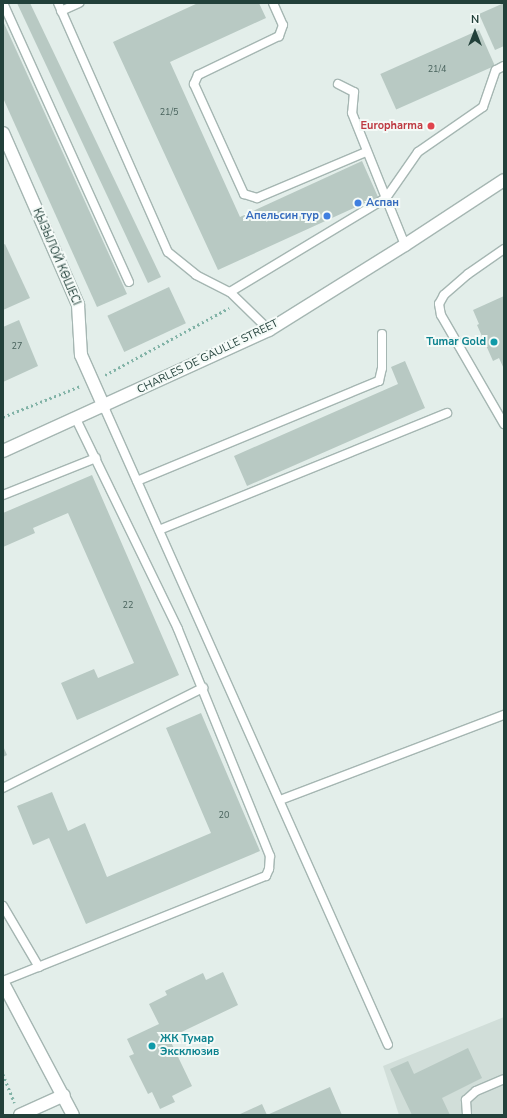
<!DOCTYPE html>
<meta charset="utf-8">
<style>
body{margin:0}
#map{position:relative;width:507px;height:1118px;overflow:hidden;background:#e3eeea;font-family:"Nunito Sans",sans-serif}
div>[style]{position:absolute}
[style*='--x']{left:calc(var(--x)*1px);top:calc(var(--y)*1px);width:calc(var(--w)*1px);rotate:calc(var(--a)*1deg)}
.built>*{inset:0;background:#d1ded9}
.building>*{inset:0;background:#b8c9c3;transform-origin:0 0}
.path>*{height:2.5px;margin-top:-1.25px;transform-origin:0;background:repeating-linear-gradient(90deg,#82b3a7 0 2px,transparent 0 5px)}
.roads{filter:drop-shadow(1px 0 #a5b6b2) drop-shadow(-1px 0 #a5b6b2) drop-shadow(0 1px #a5b6b2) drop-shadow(0 -1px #a5b6b2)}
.lane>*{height:8px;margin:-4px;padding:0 4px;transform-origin:4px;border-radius:4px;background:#fff}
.street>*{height:12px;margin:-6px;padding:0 6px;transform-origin:6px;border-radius:6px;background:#fff}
.secondary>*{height:12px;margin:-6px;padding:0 6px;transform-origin:6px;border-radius:6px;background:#fff}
.dots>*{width:11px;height:11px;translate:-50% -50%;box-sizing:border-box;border:2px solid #f4faf7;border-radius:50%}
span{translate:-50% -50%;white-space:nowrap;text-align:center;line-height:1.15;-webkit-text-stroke:4px #f4faf7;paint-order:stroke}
.number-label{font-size:9px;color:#48625c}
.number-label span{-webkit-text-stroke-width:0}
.health-label{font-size:11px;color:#be3a42;font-weight:700}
.right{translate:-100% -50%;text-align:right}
.shop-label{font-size:11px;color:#366cbe;font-weight:700}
.left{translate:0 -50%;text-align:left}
.street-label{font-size:11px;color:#22403a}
.culture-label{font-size:11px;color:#0d838f;font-weight:700}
.frame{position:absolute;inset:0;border:4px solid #22403a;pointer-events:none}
.north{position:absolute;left:455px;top:12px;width:40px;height:40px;-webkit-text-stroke:3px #f4faf7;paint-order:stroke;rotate:0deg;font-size:11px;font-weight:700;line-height:16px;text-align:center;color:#22403a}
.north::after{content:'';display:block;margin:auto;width:14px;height:18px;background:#22403a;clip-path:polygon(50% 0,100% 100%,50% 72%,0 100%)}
</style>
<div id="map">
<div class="built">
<i style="clip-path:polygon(504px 1017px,504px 1115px,399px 1115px,383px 1066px)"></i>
</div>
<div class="building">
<i style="clip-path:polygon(17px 3px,30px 3px,161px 277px,148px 283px)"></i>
<i style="clip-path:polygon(198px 3px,259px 3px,266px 18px,170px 62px,240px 217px,362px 161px,378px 197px,218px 270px,113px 42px)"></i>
<i style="clip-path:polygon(504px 3px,504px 46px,495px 50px,479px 14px)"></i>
<i style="clip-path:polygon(3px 21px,127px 294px,97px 307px,3px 98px)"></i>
<i style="left:479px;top:30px;width:39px;height:108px;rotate:66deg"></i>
<i style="clip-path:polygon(5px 244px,30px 298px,3px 310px,3px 245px)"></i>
<i style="left:169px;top:287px;width:40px;height:68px;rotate:65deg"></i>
<i style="clip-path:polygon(504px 296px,504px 369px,499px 358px,493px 361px,477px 325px,479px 324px,473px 310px)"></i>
<i style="clip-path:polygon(19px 320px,38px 366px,3px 382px,3px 327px)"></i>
<i style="clip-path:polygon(405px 361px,425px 408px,247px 486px,234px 456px,398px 384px,391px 367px)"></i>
<i style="clip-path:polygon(92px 475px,179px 675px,77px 720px,61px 683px,94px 669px,98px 678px,134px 663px,68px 513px,33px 528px,35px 533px,3px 547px,3px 513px)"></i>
<i style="clip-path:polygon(201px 713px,260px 851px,86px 924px,49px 838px,33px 845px,17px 806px,52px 792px,68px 831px,85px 823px,107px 877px,211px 833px,166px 728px)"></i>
<i style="clip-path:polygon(3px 746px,7px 755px,3px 757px)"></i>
<i style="clip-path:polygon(223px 972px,238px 1005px,169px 1038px,192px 1086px,172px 1096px,175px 1102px,160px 1109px,152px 1092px,148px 1094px,129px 1056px,134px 1054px,127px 1039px,159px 1024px,149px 1004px,167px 995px,165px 991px,203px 973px,206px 980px)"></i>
<i style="clip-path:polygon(468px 1048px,482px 1078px,442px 1098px,450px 1115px,412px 1115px,390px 1069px,408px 1061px,414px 1074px)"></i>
<i style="clip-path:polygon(330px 1087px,342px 1115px,238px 1115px,262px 1104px,267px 1115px)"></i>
</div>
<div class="path">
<i style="--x:105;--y:375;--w:141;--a:-28.4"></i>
<i style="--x:3;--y:417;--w:83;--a:-21.9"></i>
<i style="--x:3;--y:1074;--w:31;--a:68"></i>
</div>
<div class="roads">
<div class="lane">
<i style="--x:3;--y:3;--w:306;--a:65.7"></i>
<i style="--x:58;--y:3;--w:272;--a:66.2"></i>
<i style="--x:168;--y:252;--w:36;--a:39"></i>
<i style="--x:196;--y:275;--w:38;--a:27"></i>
<i style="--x:230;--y:292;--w:54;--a:44.3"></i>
<i style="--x:273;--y:3;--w:24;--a:66"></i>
<i style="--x:283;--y:25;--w:12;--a:110"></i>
<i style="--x:279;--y:36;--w:90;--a:154.3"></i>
<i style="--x:198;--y:75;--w:10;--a:114"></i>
<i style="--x:194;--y:84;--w:121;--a:65.6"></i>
<i style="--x:244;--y:194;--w:14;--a:17"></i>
<i style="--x:257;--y:198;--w:118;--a:-22.9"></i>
<i style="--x:61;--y:11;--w:20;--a:-24"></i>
<i style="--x:338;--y:84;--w:18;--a:27"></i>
<i style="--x:354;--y:92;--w:21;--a:95"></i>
<i style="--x:352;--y:113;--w:92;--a:68.2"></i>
<i style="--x:386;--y:198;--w:56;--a:-55.2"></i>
<i style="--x:418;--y:152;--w:79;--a:-34.7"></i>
<i style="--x:483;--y:107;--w:39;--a:-71"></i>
<i style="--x:496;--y:70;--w:9;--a:-27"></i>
<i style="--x:504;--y:249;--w:44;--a:145.2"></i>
<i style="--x:468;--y:274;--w:32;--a:139"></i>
<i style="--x:444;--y:295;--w:10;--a:119"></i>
<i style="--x:439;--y:304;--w:11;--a:80"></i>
<i style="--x:441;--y:315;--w:126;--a:60"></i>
<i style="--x:230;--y:292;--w:182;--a:-31.1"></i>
<i style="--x:386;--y:198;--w:51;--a:68"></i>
<i style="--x:104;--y:407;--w:698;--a:66"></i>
<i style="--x:137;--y:481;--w:262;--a:-22.5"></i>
<i style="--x:379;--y:381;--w:13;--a:-77"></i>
<i style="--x:382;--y:368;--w:34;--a:-90"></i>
<i style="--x:3;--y:495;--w:100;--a:-21.7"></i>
<i style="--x:159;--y:530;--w:311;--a:-22.1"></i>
<i style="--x:3;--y:788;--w:224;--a:-26.6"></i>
<i style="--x:280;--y:800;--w:240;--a:-20.8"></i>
<i style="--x:3;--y:906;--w:71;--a:59.5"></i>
<i style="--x:3;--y:981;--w:283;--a:-21.8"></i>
<i style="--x:266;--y:876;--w:8;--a:-67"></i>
<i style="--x:269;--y:869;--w:13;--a:-86"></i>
<i style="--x:270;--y:856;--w:245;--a:-112.1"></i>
<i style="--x:178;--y:629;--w:233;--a:-115.9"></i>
<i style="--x:467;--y:1115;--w:15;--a:-94"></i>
<i style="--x:466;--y:1100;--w:13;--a:-42"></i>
<i style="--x:476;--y:1091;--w:30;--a:-23"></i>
</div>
<div class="street">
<i style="--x:3;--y:133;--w:188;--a:66.4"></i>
<i style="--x:78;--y:305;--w:50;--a:86.6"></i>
<i style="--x:81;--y:355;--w:57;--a:66.1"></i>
<i style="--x:20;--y:1115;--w:48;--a:-24.4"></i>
</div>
<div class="secondary">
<i style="--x:3;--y:451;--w:292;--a:-24.5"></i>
<i style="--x:269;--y:330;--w:160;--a:-32"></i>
<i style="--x:405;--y:245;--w:118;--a:-33.3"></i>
<i style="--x:3;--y:983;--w:149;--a:62.1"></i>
</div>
</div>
<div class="dots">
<i style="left:431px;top:126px;background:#e0444e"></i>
<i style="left:358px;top:203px;background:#3f7fe0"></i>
<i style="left:327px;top:216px;background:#3f7fe0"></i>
<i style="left:494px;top:342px;background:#0f9aa8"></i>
<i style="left:152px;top:1046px;background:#0f9aa8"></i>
</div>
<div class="number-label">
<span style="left:437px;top:69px">21/4</span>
<span style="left:169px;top:112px">21/5</span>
<span style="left:17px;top:346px">27</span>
<span style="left:128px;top:605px">22</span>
<span style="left:224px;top:815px">20</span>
</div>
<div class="health-label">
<span class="right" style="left:423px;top:126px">Europharma</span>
</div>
<div class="shop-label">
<span class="left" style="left:366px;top:203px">Аспан</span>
<span class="right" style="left:319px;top:216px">Апельсин тур</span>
</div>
<div class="street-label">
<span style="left:56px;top:257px;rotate:67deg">ҚЫЗЫЛОЙ КӨШЕСІ</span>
<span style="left:208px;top:357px;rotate:-26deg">CHARLES DE GAULLE STREET</span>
</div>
<div class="culture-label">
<span class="right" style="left:486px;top:342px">Tumar Gold</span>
<span class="left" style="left:160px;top:1046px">ЖК Тумар<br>Эксклюзив</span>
</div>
<div class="frame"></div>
<div class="north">N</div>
</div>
